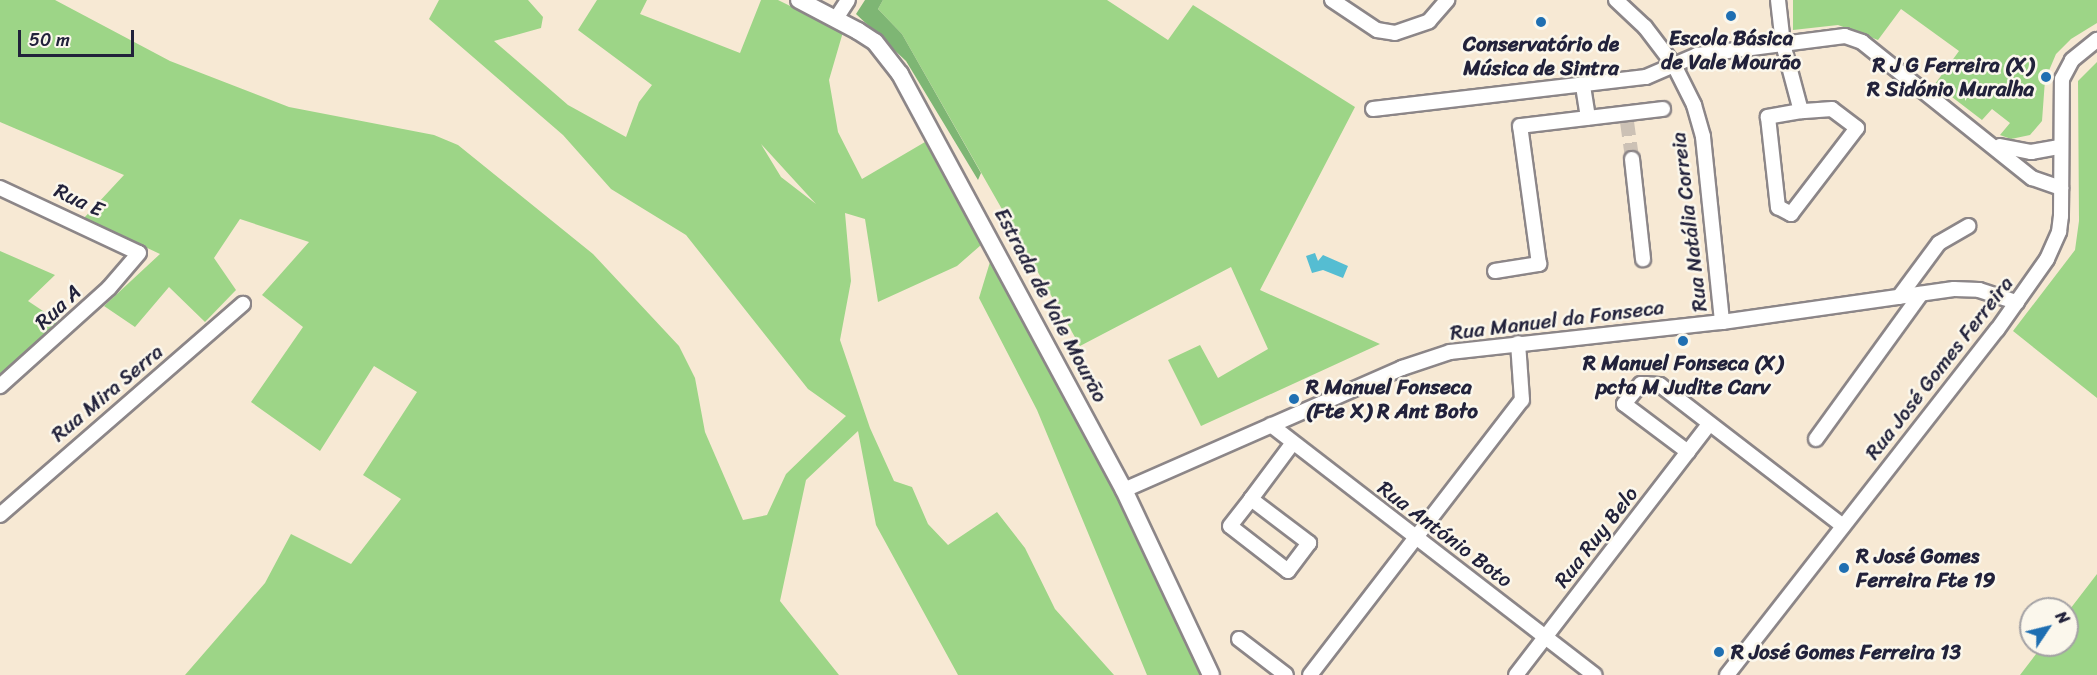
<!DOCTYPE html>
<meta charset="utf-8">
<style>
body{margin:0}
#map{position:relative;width:2097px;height:675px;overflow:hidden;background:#f7e9d4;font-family:Sriracha,sans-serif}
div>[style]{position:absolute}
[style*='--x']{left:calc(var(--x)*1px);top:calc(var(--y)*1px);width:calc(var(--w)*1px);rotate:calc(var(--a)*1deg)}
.green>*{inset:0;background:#9dd587}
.forest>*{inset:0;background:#7eb674}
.water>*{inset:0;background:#55bdd2}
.minor-tunnel>*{height:14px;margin-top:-7px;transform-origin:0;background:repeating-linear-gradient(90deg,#ccc1b5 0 14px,transparent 0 21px)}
.roads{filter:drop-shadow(2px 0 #8c8688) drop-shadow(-2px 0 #8c8688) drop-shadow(0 2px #8c8688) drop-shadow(0 -2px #8c8688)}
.minor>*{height:14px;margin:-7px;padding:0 7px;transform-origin:7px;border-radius:7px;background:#fff}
.tertiary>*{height:16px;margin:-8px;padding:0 8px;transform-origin:8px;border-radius:8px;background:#fff}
.dots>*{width:16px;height:16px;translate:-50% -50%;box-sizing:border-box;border:3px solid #fbf7ec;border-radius:50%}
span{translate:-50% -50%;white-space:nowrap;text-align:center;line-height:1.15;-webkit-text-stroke:5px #fbf7ec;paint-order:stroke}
.poi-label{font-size:21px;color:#22223b;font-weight:700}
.right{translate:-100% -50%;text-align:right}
.left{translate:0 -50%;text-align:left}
.street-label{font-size:21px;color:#22223b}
.north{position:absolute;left:2019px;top:597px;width:60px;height:60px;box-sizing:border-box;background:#fbf7ec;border:2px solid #a4a2a5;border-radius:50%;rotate:55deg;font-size:16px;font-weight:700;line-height:24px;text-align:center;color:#22223b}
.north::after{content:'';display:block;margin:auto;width:21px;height:27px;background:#1f6fb2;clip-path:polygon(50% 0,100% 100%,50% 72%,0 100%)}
.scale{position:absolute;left:18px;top:30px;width:116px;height:27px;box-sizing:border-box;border:3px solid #22223b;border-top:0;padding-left:8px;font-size:18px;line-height:21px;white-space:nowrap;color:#22223b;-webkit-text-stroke:4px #fbf7ec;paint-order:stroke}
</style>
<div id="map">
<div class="green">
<i style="clip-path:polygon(evenodd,0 0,55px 0,170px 61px,289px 107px,434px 135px,458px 145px,593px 254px,679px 346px,695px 378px,705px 432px,743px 520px,767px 515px,786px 474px,846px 416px,808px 389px,686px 235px,611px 189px,563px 135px,429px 19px,439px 0,528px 0,543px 17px,541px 28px,494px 41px,568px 105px,626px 137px,639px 102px,652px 85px,578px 30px,597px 0,647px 0,640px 14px,740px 53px,761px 0,778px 0,843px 32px,829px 80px,838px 132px,862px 179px,925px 142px,981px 245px,957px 266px,878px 302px,865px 219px,845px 213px,851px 281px,840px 340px,870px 428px,894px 481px,912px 487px,928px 524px,948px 545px,997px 512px,1025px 548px,1055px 609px,1114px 675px,958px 675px,876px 525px,858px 431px,806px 480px,780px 601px,839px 675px,185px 675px,265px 583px,291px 534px,351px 564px,401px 499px,363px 475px,417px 392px,374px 366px,320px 451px,251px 402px,303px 327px,262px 295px,309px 242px,240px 219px,214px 258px,236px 290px,205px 322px,169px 287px,135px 327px,104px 306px,160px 254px,84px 218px,124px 175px,0 122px,0 0,761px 144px,816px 204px,781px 177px,761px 144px)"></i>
<i style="clip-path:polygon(883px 0,1107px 0,1168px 40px,1193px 5px,1355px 107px,1260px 290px,1380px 344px,1201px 426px,1168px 360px,1200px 345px,1218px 378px,1268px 349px,1231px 267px,1080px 346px,902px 34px,878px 9px)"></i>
<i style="clip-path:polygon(1793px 0,2097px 0,2097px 23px,2071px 39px,2056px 54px,2045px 80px,2042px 121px,2030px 135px,2011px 139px,2000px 135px,2010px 123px,1992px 109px,1982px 120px,1935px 84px,1959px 51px,1901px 9px,1878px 40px,1838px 25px,1793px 30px)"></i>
<i style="clip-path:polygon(2097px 62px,2097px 398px,2013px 331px,2075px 250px,2079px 221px,2078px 81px)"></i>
<i style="clip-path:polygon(0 251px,55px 275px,28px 301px,58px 321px,35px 350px,0 379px)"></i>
<i style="clip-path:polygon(990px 262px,1122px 507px,1200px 675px,1147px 675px,1037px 410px,979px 298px)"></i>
<i style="clip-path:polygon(2097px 574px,2097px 675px,2020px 675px,2043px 645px,2067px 645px,2067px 613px)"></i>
</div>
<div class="forest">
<i style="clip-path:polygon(865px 0,883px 0,878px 9px,902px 34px,981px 173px,978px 180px,906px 61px,856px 14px)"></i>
</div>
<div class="water">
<i style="clip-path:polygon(1315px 253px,1318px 261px,1323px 255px,1348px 266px,1343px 278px,1323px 270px,1312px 273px,1306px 256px)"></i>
</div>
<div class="minor-tunnel">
<i style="--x:1627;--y:122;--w:37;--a:82"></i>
</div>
<div class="roads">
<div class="minor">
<i style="--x:1332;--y:0;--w:54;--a:33.7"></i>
<i style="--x:1377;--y:30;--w:18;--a:9"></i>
<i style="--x:1395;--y:33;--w:36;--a:-19"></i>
<i style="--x:1429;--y:21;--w:28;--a:-49"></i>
<i style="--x:1616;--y:0;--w:40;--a:43"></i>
<i style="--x:1645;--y:27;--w:48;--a:52.7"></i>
<i style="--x:1674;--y:65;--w:45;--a:63.4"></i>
<i style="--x:1694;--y:105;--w:33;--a:74"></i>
<i style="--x:1703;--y:137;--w:186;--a:84.1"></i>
<i style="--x:1778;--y:0;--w:44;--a:83.5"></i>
<i style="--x:1783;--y:44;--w:69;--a:75"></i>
<i style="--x:1801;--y:111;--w:34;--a:170"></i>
<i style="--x:1768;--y:117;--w:91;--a:83.7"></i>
<i style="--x:1778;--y:207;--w:15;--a:28"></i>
<i style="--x:1791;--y:214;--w:108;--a:-52.5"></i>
<i style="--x:1857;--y:128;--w:31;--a:-143"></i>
<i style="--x:1832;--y:109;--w:31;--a:176"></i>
<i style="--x:837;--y:17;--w:20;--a:-57"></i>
<i style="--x:1583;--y:86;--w:32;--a:81"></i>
<i style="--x:1373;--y:109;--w:275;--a:-6.7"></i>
<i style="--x:1646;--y:77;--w:56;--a:-23.3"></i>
<i style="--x:1697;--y:55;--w:149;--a:-7.3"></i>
<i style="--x:1845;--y:36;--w:18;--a:19"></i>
<i style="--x:1862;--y:42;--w:218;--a:38.7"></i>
<i style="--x:2032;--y:178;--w:31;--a:19"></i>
<i style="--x:2000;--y:146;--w:32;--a:11"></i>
<i style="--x:2031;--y:152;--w:29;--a:-10"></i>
<i style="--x:1632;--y:159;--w:101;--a:83.7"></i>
<i style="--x:0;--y:188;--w:153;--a:25.1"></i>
<i style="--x:139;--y:253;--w:46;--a:130.6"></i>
<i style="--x:109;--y:288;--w:147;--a:138"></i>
<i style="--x:1495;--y:271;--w:45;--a:-9"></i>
<i style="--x:1539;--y:264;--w:139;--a:-97.8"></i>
<i style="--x:1520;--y:126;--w:144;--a:-6.8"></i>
<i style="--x:1899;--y:297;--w:67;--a:-53.5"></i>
<i style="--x:1939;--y:243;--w:34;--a:-30"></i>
<i style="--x:1271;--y:425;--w:409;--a:37.7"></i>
<i style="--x:1816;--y:439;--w:179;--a:-54.1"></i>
<i style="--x:1688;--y:452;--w:80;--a:-143.1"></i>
<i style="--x:1624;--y:404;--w:26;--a:-50"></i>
<i style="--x:1641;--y:384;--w:19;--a:3"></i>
<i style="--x:1660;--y:385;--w:231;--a:37.6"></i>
<i style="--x:1124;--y:490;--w:304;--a:-23.7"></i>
<i style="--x:1402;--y:368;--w:51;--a:-18.4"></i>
<i style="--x:1450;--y:352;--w:274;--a:-6.3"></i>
<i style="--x:1722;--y:322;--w:234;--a:-8.1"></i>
<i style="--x:1954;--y:289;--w:25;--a:2"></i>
<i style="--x:1979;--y:290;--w:40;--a:18"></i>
<i style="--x:1251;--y:499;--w:73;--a:37.2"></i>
<i style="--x:1309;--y:543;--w:35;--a:127"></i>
<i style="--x:1288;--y:571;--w:73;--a:-142.2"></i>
<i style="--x:1230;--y:526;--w:34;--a:-52"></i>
<i style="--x:1251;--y:499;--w:69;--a:-53.3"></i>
<i style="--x:0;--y:515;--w:322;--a:-41"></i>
<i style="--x:1239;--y:639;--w:59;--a:37.5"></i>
<i style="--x:1310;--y:675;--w:347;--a:-52.4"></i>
<i style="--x:1522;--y:400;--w:57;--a:-94"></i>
<i style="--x:1516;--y:675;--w:317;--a:-52.4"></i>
<i style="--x:1727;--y:675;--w:438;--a:-52"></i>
<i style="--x:1997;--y:330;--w:87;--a:-54.8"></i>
<i style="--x:2047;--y:259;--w:30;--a:-66"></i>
<i style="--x:2059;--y:232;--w:16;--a:-83"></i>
<i style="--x:2061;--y:216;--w:137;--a:-89.6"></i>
<i style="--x:2062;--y:79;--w:21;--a:-62"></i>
<i style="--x:2072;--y:60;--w:32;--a:-39"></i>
</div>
<div class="tertiary">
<i style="--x:799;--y:0;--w:67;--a:27.7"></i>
<i style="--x:858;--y:31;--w:20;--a:33"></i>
<i style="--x:875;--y:42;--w:41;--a:52"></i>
<i style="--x:900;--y:74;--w:472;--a:61.7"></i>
<i style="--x:1124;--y:490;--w:204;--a:64.8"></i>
</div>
</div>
<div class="dots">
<i style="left:1731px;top:16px;background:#1f6fb2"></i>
<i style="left:1541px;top:22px;background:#1f6fb2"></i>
<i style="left:2046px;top:77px;background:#1f6fb2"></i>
<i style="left:1683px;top:341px;background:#1f6fb2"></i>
<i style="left:1294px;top:399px;background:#1f6fb2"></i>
<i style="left:1844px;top:568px;background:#1f6fb2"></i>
<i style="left:1719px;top:652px;background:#1f6fb2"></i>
</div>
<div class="poi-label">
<span style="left:1731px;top:50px">Escola Básica<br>de Vale Mourão</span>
<span style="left:1541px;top:56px">Conservatório de<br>Música de Sintra</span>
<span class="right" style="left:2034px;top:77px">R J G Ferreira (X)<br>R Sidónio Muralha</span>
<span style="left:1683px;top:375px">R Manuel Fonseca (X)<br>pcta M Judite Carv</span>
<span class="left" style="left:1306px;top:399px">R Manuel Fonseca<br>(Fte X) R Ant Boto</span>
<span class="left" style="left:1856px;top:568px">R José Gomes<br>Ferreira Fte 19</span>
<span class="left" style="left:1731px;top:652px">R José Gomes Ferreira 13</span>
</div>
<div class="street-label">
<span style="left:79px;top:200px;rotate:25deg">Rua E</span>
<span style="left:1689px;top:222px;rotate:-97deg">Rua Natália Correia</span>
<span style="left:1051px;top:305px;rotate:62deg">Estrada de Vale Mourão</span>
<span style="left:58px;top:307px;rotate:-43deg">Rua A</span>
<span style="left:1557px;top:320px;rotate:-7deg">Rua Manuel da Fonseca</span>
<span style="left:1939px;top:368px;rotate:-52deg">Rua José Gomes Ferreira</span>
<span style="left:107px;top:393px;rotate:-40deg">Rua Mira Serra</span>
<span style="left:1445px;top:534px;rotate:37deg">Rua António Boto</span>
<span style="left:1596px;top:537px;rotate:-52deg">Rua Ruy Belo</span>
</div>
<div class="north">N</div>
<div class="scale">50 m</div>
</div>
